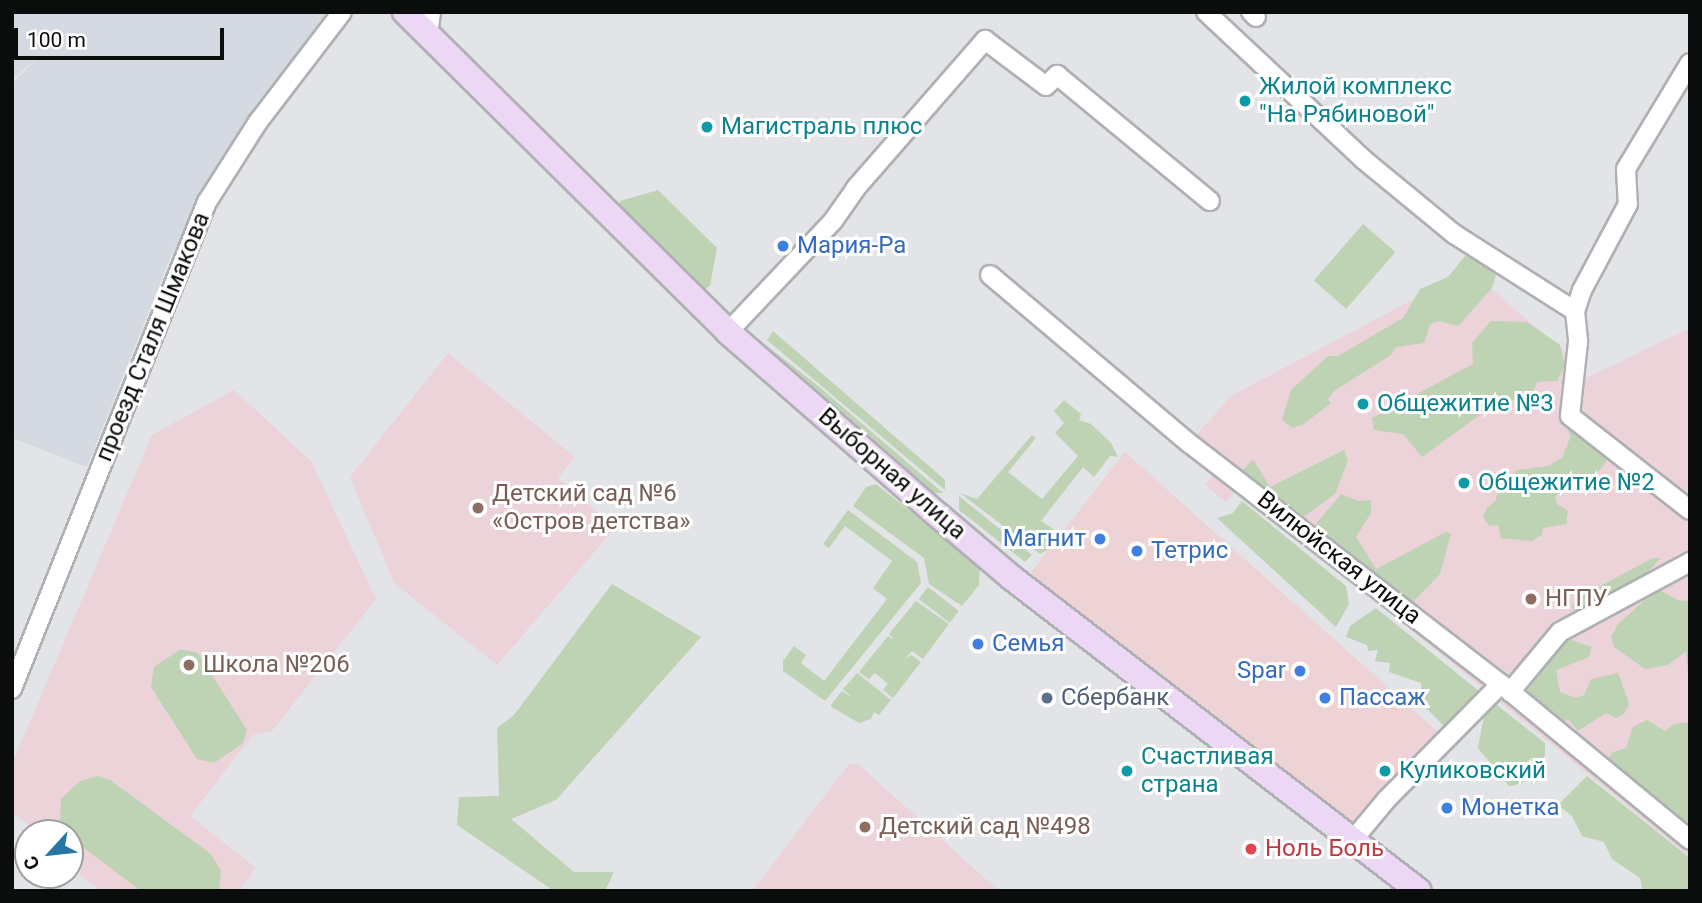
<!DOCTYPE html>
<meta charset="utf-8">
<style>
body{margin:0}
#map{position:relative;width:1702px;height:903px;overflow:hidden;background:#e3e4e7;font-family:Roboto,sans-serif}
div>[style]{position:absolute}
[style*='--x']{left:calc(var(--x)*1px);top:calc(var(--y)*1px);width:calc(var(--w)*1px);rotate:calc(var(--a)*1deg)}
.commercial>*{inset:0;background:#eed3d6}
.built>*{inset:0;background:#d4d9e2}
.education>*{inset:0;background:#ecd3da}
.green>*{inset:0;background:#bed2b4;transform-origin:0 0}
.roads{filter:drop-shadow(2px 0 #afb0b3) drop-shadow(-2px 0 #afb0b3) drop-shadow(0 2px #afb0b3) drop-shadow(0 -2px #afb0b3)}
.minor>*{height:18px;margin:-9px;padding:0 9px;transform-origin:9px;border-radius:9px;background:#fff}
.secondary>*{height:24px;margin:-12px;padding:0 12px;transform-origin:12px;border-radius:12px;background:#ecd8f4}
.dots>*{width:19px;height:19px;translate:-50% -50%;box-sizing:border-box;border:4px solid #fff;border-radius:50%}
span{translate:-50% -50%;white-space:nowrap;text-align:center;line-height:1.15;-webkit-text-stroke:6px #fff;paint-order:stroke}
.culture-label{font-size:24px;color:#0d838f}
.left{translate:0 -50%;text-align:left}
.shop-label{font-size:24px;color:#366cbe}
.right{translate:-100% -50%;text-align:right}
.street-label{font-size:24px;color:#0b0c0c}
.education-label{font-size:24px;color:#785e54}
.service-label{font-size:24px;color:#4e5e75}
.health-label{font-size:24px;color:#be3a42}
.frame{position:absolute;inset:0;border:14px solid #0b0c0c;pointer-events:none}
.north{position:absolute;left:14px;top:819px;width:70px;height:70px;box-sizing:border-box;background:#fff;border:2px solid #9d9e9e;border-radius:50%;rotate:243deg;font-size:19px;font-weight:700;line-height:28px;text-align:center;color:#0b0c0c}
.north::after{content:'';display:block;margin:auto;width:24px;height:32px;background:#2575a7;clip-path:polygon(50% 0,100% 100%,50% 72%,0 100%)}
.scale{position:absolute;left:14px;top:28px;width:210px;height:32px;box-sizing:border-box;border:4px solid #0b0c0c;border-top:0;padding-left:9px;font-size:21px;line-height:24px;white-space:nowrap;color:#0b0c0c;-webkit-text-stroke:5px #fff;paint-order:stroke}
</style>
<div id="map">
<div class="commercial">
<i style="clip-path:polygon(1125px 452px,1447px 740px,1352px 841px,1021px 585px)"></i>
</div>
<div class="built">
<i style="clip-path:polygon(12px 12px,325px 14px,222px 159px,170px 258px,87px 467px,12px 438px,12px 83px,53px 43px,12px 80px)"></i>
</div>
<div class="education">
<i style="clip-path:polygon(1469px 270px,1566px 353px,1582px 380px,1690px 328px,1690px 857px,1238px 489px,1226px 502px,1205px 485px,1215px 473px,1185px 448px,1231px 396px)"></i>
<i style="clip-path:polygon(448px 353px,575px 457px,558px 478px,615px 528px,497px 665px,394px 583px,350px 477px)"></i>
<i style="clip-path:polygon(234px 390px,311px 461px,376px 599px,272px 731px,253px 735px,190px 816px,256px 868px,239px 891px,101px 891px,80px 875px,82px 861px,70px 852px,70px 833px,41px 833px,12px 813px,12px 764px,152px 435px)"></i>
<i style="clip-path:polygon(849px 764px,858px 764px,999px 891px,752px 891px)"></i>
</div>
<div class="green">
<i style="clip-path:polygon(658px 190px,717px 248px,710px 286px,697px 294px,620px 210px,620px 201px)"></i>
<i style="left:1363px;top:224px;width:43px;height:75px;rotate:41deg"></i>
<i style="clip-path:polygon(1465px 256px,1488px 262px,1496px 276px,1492px 288px,1458px 326px,1438px 321px,1430px 325px,1424px 343px,1396px 347px,1391px 355px,1334px 391px,1328px 399px,1331px 403px,1304px 424px,1293px 428px,1282px 420px,1291px 390px,1328px 356px,1338px 356px,1403px 318px,1420px 289px,1448px 277px)"></i>
<i style="clip-path:polygon(1491px 321px,1527px 322px,1560px 345px,1565px 365px,1557px 381px,1537px 382px,1533px 392px,1484px 412px,1422px 457px,1403px 434px,1374px 430px,1372px 418px,1473px 364px,1472px 343px)"></i>
<i style="clip-path:polygon(773px 331px,945px 480px,945px 490px,767px 340px)"></i>
<i style="clip-path:polygon(761px 341px,817px 385px,943px 493px,935px 493px)"></i>
<i style="clip-path:polygon(1064px 400px,1081px 414px,1079px 420px,1091px 424px,1111px 443px,1118px 457px,1110px 456px,1094px 477px,1083px 467px,1041px 521px,1056px 531px,1053px 547px,1040px 554px,960px 493px,977px 499px,1032px 435px,1036px 438px,1008px 472px,1042px 499px,1078px 456px,1055px 433px,1064px 423px,1054px 411px)"></i>
<i style="clip-path:polygon(1565px 413px,1583px 416px,1608px 459px,1599px 471px,1555px 496px,1557px 504px,1568px 511px,1566px 524px,1543px 528px,1542px 535px,1532px 541px,1501px 538px,1498px 525px,1489px 526px,1483px 517px,1487px 508px,1495px 501px,1502px 482px,1518px 470px,1548px 466px,1562px 458px,1570px 438px)"></i>
<i style="clip-path:polygon(1344px 450px,1348px 461px,1335px 494px,1299px 520px,1244px 489px,1241px 472px,1253px 459px,1270px 487px)"></i>
<i style="clip-path:polygon(876px 484px,980px 566px,979px 585px,962px 606px,929px 584px,924px 558px,853px 506px,866px 487px)"></i>
<i style="clip-path:polygon(1341px 494px,1359px 501px,1371px 500px,1371px 513px,1356px 537px,1376px 569px,1446px 532px,1451px 534px,1440px 574px,1410px 605px,1402px 592px,1373px 579px,1309px 532px)"></i>
<i style="clip-path:polygon(959px 496px,1032px 555px,1025px 562px,959px 510px)"></i>
<i style="clip-path:polygon(1242px 501px,1346px 586px,1349px 604px,1336px 627px,1217px 518px,1233px 513px)"></i>
<i style="clip-path:polygon(848px 510px,917px 562px,921px 583px,825px 701px,783px 671px,783px 661px,794px 646px,806px 655px,801px 663px,824px 681px,887px 599px,873px 588px,892px 561px,845px 526px,829px 548px,823px 544px)"></i>
<i style="clip-path:polygon(1653px 558px,1661px 558px,1634px 587px,1584px 614px,1575px 612px,1572px 606px,1585px 594px)"></i>
<i style="clip-path:polygon(612px 584px,701px 637px,556px 800px,511px 819px,574px 872px,614px 872px,605px 891px,554px 891px,457px 825px,459px 797px,499px 796px,497px 728px,514px 715px)"></i>
<i style="left:928px;top:587px;width:39px;height:15px;rotate:38deg"></i>
<i style="clip-path:polygon(1657px 589px,1680px 601px,1690px 600px,1690px 696px,1686px 651px,1668px 665px,1645px 669px,1614px 647px,1611px 637px,1618px 624px)"></i>
<i style="clip-path:polygon(916px 601px,949px 624px,923px 659px,912px 651px,904px 660px,911px 655px,921px 662px,893px 698px,883px 690px,888px 684px,875px 673px,869px 679px,859px 672px,888px 636px,894px 640px,889px 634px)"></i>
<i style="clip-path:polygon(1376px 608px,1480px 692px,1463px 705px,1463px 713px,1451px 723px,1443px 725px,1422px 704px,1421px 683px,1389px 672px,1390px 663px,1375px 661px,1378px 650px,1368px 651px,1367px 645px,1346px 637px,1350px 626px)"></i>
<i style="clip-path:polygon(1571px 640px,1592px 647px,1589px 657px,1556px 670px,1560px 692px,1576px 698px,1584px 695px,1591px 679px,1618px 673px,1629px 704px,1624px 714px,1616px 718px,1606px 713px,1578px 731px,1569px 720px,1556px 723px,1530px 703px,1527px 688px,1558px 643px)"></i>
<i style="clip-path:polygon(181px 649px,198px 653px,247px 730px,243px 743px,214px 763px,197px 759px,151px 687px,154px 667px)"></i>
<i style="clip-path:polygon(857px 673px,891px 700px,879px 715px,874px 712px,871px 719px,859px 723px,830px 706px,842px 691px,853px 698px,843px 689px)"></i>
<i style="clip-path:polygon(1493px 702px,1545px 743px,1545px 755px,1529px 779px,1516px 785px,1509px 786px,1478px 748px,1485px 711px)"></i>
<i style="clip-path:polygon(1647px 720px,1665px 731px,1674px 724px,1690px 722px,1690px 838px,1605px 762px,1613px 752px,1626px 748px,1633px 727px)"></i>
<i style="clip-path:polygon(98px 776px,110px 780px,211px 854px,221px 871px,219px 891px,141px 891px,64px 833px,60px 825px,61px 799px,80px 781px)"></i>
<i style="clip-path:polygon(1587px 776px,1690px 858px,1690px 891px,1643px 891px,1640px 878px,1612px 859px,1604px 842px,1582px 836px,1572px 816px,1558px 805px)"></i>
</div>
<div class="roads">
<div class="minor">
<i style="--x:1206;--y:12;--w:216;--a:43.1"></i>
<i style="--x:1364;--y:160;--w:117;--a:39.4"></i>
<i style="--x:1454;--y:234;--w:143;--a:32.5"></i>
<i style="--x:1251;--y:12;--w:7;--a:45"></i>
<i style="--x:428;--y:34;--w:22;--a:-82"></i>
<i style="--x:1690;--y:63;--w:124;--a:121.1"></i>
<i style="--x:1626;--y:169;--w:35;--a:87"></i>
<i style="--x:1628;--y:204;--w:98;--a:118.1"></i>
<i style="--x:1582;--y:290;--w:22;--a:108"></i>
<i style="--x:1575;--y:311;--w:31;--a:84"></i>
<i style="--x:1578;--y:342;--w:74;--a:96.2"></i>
<i style="--x:1570;--y:416;--w:152;--a:38.1"></i>
<i style="--x:990;--y:275;--w:260;--a:40.2"></i>
<i style="--x:1189;--y:443;--w:394;--a:37.7"></i>
<i style="--x:1501;--y:684;--w:245;--a:39.5"></i>
<i style="--x:728;--y:332;--w:153;--a:-46.6"></i>
<i style="--x:833;--y:221;--w:39;--a:-55"></i>
<i style="--x:855;--y:189;--w:198;--a:-48.9"></i>
<i style="--x:985;--y:40;--w:76;--a:37"></i>
<i style="--x:1046;--y:86;--w:16;--a:-45"></i>
<i style="--x:1057;--y:75;--w:198;--a:39.5"></i>
<i style="--x:12;--y:689;--w:525;--a:-68.18"></i>
<i style="--x:207;--y:202;--w:95;--a:-57.5"></i>
<i style="--x:258;--y:122;--w:138;--a:-52.6"></i>
<i style="--x:1510;--y:692;--w:78;--a:-50.2"></i>
<i style="--x:1560;--y:632;--w:148;--a:-28.3"></i>
<i style="--x:1352;--y:841;--w:55;--a:-50.2"></i>
<i style="--x:1387;--y:799;--w:162;--a:-45.3"></i>
</div>
<div class="secondary">
<i style="--x:405;--y:12;--w:455;--a:44.7"></i>
<i style="--x:728;--y:332;--w:280;--a:41.1"></i>
<i style="--x:939;--y:516;--w:96;--a:40.3"></i>
<i style="--x:1012;--y:578;--w:513;--a:37.56"></i>
</div>
</div>
<div class="dots">
<i style="left:1245px;top:101px;background:#0f9aa8"></i>
<i style="left:707px;top:127px;background:#0f9aa8"></i>
<i style="left:783px;top:246px;background:#3f7fe0"></i>
<i style="left:1363px;top:404px;background:#0f9aa8"></i>
<i style="left:1464px;top:483px;background:#0f9aa8"></i>
<i style="left:478px;top:508px;background:#8d6e63"></i>
<i style="left:1100px;top:539px;background:#3f7fe0"></i>
<i style="left:1137px;top:551px;background:#3f7fe0"></i>
<i style="left:1531px;top:599px;background:#8d6e63"></i>
<i style="left:978px;top:644px;background:#3f7fe0"></i>
<i style="left:189px;top:665px;background:#8d6e63"></i>
<i style="left:1300px;top:671px;background:#3f7fe0"></i>
<i style="left:1047px;top:698px;background:#5c6f8a"></i>
<i style="left:1325px;top:698px;background:#3f7fe0"></i>
<i style="left:1127px;top:771px;background:#0f9aa8"></i>
<i style="left:1385px;top:771px;background:#0f9aa8"></i>
<i style="left:1447px;top:808px;background:#3f7fe0"></i>
<i style="left:865px;top:827px;background:#8d6e63"></i>
<i style="left:1251px;top:849px;background:#e0444e"></i>
</div>
<div class="culture-label">
<span class="left" style="left:1259px;top:101px">Жилой комплекс<br>"На Рябиновой"</span>
<span class="left" style="left:721px;top:127px">Магистраль плюс</span>
<span class="left" style="left:1377px;top:404px">Общежитие №3</span>
<span class="left" style="left:1478px;top:483px">Общежитие №2</span>
<span class="left" style="left:1141px;top:771px">Счастливая<br>страна</span>
<span class="left" style="left:1399px;top:771px">Куликовский</span>
</div>
<div class="shop-label">
<span class="left" style="left:797px;top:246px">Мария-Ра</span>
<span class="right" style="left:1086px;top:539px">Магнит</span>
<span class="left" style="left:1151px;top:551px">Тетрис</span>
<span class="left" style="left:992px;top:644px">Семья</span>
<span class="right" style="left:1286px;top:671px">Spar</span>
<span class="left" style="left:1339px;top:698px">Пассаж</span>
<span class="left" style="left:1461px;top:808px">Монетка</span>
</div>
<div class="street-label">
<span style="left:153px;top:337px;rotate:-68deg">проезд Сталя Шмакова</span>
<span style="left:892px;top:474px;rotate:41deg">Выборная улица</span>
<span style="left:1339px;top:558px;rotate:38deg">Вилюйская улица</span>
</div>
<div class="education-label">
<span class="left" style="left:492px;top:508px">Детский сад №6<br>«Остров детства»</span>
<span class="left" style="left:1545px;top:599px">НГПУ</span>
<span class="left" style="left:203px;top:665px">Школа №206</span>
<span class="left" style="left:879px;top:827px">Детский сад №498</span>
</div>
<div class="service-label">
<span class="left" style="left:1061px;top:698px">Сбербанк</span>
</div>
<div class="health-label">
<span class="left" style="left:1265px;top:849px">Ноль Боль</span>
</div>
<div class="frame"></div>
<div class="north">С</div>
<div class="scale">100 m</div>
</div>
